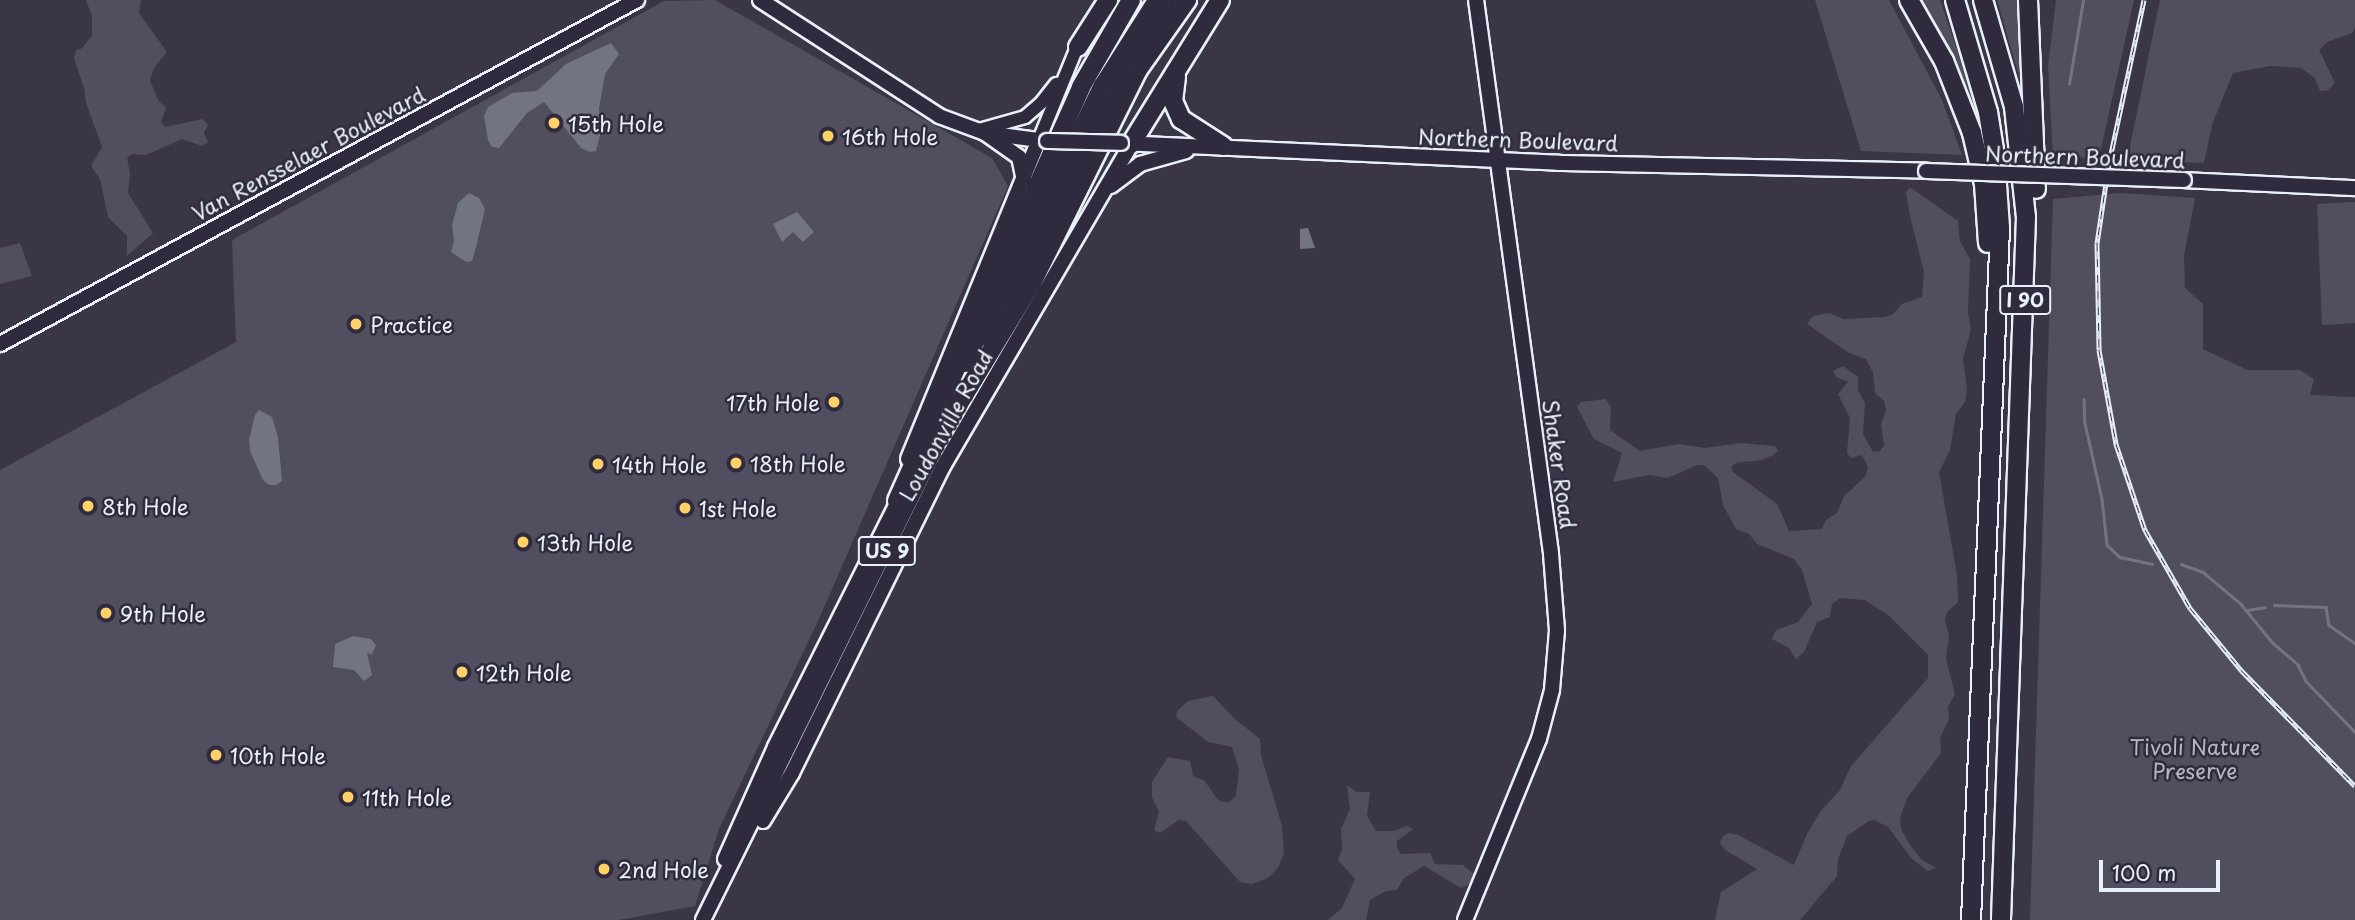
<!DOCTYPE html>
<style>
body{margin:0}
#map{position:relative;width:2355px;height:920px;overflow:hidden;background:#3a3648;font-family:"Playpen Sans",sans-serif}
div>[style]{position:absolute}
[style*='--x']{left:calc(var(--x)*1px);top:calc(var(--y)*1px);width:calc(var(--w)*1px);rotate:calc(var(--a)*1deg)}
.green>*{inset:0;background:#504e5f}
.water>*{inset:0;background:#737482}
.stream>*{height:2.5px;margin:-1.25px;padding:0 1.25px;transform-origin:1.25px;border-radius:1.25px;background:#737482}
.roads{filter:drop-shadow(2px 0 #e8f1f8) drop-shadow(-2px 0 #e8f1f8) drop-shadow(0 2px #e8f1f8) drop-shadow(0 -2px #e8f1f8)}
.tertiary>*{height:12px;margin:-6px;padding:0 6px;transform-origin:6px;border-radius:6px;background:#2f2a3d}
.secondary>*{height:14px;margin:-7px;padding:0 7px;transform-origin:7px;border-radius:7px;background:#2f2a3d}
.primary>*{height:14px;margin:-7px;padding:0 7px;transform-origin:7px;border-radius:7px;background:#2f2a3d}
.motorway>*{height:18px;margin:-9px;padding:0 9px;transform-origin:9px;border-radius:9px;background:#2f2a3d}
.rail>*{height:5px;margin-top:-2.5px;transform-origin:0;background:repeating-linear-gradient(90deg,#2f2a3d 0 8px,#e8f1f8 0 16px);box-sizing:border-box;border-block:2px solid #e8f1f8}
.bridges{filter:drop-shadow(2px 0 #e8f1f8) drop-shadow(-2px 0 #e8f1f8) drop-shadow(0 2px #e8f1f8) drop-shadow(0 -2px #e8f1f8)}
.secondary-bridge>*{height:14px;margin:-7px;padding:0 7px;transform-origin:7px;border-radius:7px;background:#2f2a3d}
.dots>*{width:19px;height:19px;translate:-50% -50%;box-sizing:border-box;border:4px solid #2f2a3d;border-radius:50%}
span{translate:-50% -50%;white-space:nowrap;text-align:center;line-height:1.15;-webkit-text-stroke:5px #2f2a3d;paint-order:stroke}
.shield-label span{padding:2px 5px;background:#2f2a3d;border:2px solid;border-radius:5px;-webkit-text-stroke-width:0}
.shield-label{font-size:19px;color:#e8f1f8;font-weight:700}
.poi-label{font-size:21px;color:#e8f1f8}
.left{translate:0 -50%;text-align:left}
.right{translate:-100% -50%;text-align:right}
.street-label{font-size:21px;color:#e8f1f8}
.park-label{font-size:21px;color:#b3b8c2}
.scale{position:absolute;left:2099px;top:860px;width:121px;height:32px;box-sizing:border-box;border:4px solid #e8f1f8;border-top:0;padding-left:9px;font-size:21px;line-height:24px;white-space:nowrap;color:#e8f1f8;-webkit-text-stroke:5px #2f2a3d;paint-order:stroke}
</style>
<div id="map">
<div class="green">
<i style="clip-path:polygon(86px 0,141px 0,139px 13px,167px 52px,154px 68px,150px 80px,158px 100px,166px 108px,161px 122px,165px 127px,203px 119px,208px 125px,204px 133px,208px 142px,202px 146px,182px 139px,146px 155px,132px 154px,127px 158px,130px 174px,128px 193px,153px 233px,127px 256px,127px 236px,108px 217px,100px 179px,91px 166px,102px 147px,86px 103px,84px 88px,74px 58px,76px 50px,81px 49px,92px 36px,92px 16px)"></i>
<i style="clip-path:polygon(715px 0,992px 158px,1008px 186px,818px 621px,719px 829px,695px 906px,619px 920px,0 920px,0 470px,236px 342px,232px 240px,664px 1px)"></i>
<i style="clip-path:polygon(1815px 0,1889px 0,1942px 100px,1962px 155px,1861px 151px)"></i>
<i style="clip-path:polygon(1919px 0,1940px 0,1979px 114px,1974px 115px,1933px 22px)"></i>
<i style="clip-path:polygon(1997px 0,2022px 0,2026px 83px,2021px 83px)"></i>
<i style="clip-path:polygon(2056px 0,2134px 0,2099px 158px,2053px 157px,2048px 65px)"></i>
<i style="clip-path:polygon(2160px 0,2355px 0,2355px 28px,2352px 33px,2327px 42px,2319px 50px,2335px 83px,2328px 90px,2320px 91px,2315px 78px,2301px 68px,2270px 66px,2233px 73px,2212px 125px,2204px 163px,2127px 161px)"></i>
<i style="clip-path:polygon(1910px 187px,1958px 221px,1960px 241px,1970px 259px,1968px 312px,1971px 330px,1963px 358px,1967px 390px,1965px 402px,1956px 414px,1950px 450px,1939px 472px,1957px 575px,1958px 602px,1947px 612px,1945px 620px,1949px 636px,1946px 659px,1955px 694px,1948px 707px,1949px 719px,1940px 738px,1941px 753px,1907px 798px,1900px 818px,1901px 829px,1910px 845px,1922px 860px,1936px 868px,1928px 871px,1912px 859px,1888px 827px,1874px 820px,1869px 821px,1847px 836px,1838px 859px,1837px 876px,1800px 920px,1715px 920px,1721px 892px,1757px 869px,1725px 850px,1720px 843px,1723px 836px,1729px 833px,1738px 835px,1794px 865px,1807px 834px,1820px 812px,1840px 790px,1851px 766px,1928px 678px,1928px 655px,1888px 615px,1865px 600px,1840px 598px,1832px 604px,1830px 617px,1817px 622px,1804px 652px,1796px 659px,1789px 648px,1772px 639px,1776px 630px,1798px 622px,1812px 604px,1802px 570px,1794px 559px,1757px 544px,1749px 534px,1736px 529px,1723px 505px,1718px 478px,1704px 465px,1697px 465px,1668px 478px,1649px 475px,1613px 482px,1622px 453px,1594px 439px,1577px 407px,1581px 402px,1605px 399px,1611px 407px,1610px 430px,1640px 451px,1679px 444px,1705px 448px,1741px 443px,1775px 446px,1778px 451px,1773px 455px,1762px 460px,1736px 463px,1731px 467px,1733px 472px,1777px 504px,1789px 531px,1822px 529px,1826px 520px,1837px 513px,1844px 496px,1865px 477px,1868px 467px,1862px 455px,1851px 458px,1847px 453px,1850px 418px,1838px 394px,1848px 382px,1836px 377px,1833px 371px,1843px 366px,1858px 377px,1858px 390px,1865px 403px,1863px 434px,1873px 452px,1880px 451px,1884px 445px,1881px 424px,1886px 410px,1884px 401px,1875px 393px,1873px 373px,1866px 359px,1849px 353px,1807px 324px,1813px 316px,1829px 313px,1844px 319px,1885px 317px,1893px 314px,1902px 304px,1922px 297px,1924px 272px,1910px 216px,1906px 192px)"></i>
<i style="clip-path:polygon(2119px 193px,2195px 198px,2184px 256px,2185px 288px,2203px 304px,2203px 349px,2247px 370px,2300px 370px,2314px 379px,2310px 395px,2355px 397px,2355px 920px,2030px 920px,2053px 199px)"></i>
<i style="clip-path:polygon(2355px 202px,2355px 323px,2322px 325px,2317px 204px)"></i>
<i style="clip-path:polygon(20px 243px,32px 276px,0 284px,0 248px)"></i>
<i style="clip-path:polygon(1213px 696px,1235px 719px,1260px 739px,1261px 755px,1282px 826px,1284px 853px,1278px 868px,1268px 878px,1252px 884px,1240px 882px,1186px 821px,1179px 820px,1160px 833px,1154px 830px,1159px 812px,1152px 797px,1152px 782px,1168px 757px,1190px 761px,1193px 776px,1204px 780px,1218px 800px,1228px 803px,1236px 796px,1239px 769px,1232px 747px,1208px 742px,1176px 717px,1177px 711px,1188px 701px)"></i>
<i style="clip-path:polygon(1347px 785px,1357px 792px,1370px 792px,1367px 816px,1376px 831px,1394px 831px,1407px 826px,1413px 829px,1397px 841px,1397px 848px,1401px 854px,1430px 853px,1435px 864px,1463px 865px,1473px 873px,1471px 883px,1461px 888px,1424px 866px,1404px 878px,1397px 890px,1386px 891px,1370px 900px,1366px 920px,1328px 920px,1342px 908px,1355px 879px,1338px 860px,1342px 849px,1341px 829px,1350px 809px)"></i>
</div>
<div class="water">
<i style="clip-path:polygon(611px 43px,619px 54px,605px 74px,599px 109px,602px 127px,596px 151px,590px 152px,581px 148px,544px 102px,527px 113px,499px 148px,492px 147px,488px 140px,484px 116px,488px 107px,512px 93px,537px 91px,566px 64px)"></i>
<i style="clip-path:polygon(469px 193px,479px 198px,485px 209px,476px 247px,472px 261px,466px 262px,451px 252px,454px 241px,452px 225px,458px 203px)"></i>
<i style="clip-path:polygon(797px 212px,814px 232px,803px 242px,793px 232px,782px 242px,773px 224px)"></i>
<i style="clip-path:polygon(1308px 228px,1315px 248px,1300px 249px,1300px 229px)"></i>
<i style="clip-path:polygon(259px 410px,272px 417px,278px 437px,282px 481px,276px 485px,269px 485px,263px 480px,250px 451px,249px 440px,255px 415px)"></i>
<i style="clip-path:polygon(353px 636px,371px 639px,376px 645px,372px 654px,367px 653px,372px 675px,364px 681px,354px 670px,333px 667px,335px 644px)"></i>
</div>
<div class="stream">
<i style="--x:2069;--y:84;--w:85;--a:-80.5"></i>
<i style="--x:2084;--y:399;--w:24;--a:88"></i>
<i style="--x:2085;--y:423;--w:78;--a:77.4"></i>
<i style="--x:2102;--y:499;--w:46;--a:83.8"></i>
<i style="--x:2107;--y:545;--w:18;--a:43"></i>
<i style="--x:2120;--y:557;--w:33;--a:12"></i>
<i style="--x:2181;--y:564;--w:23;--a:20"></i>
<i style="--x:2203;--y:572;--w:50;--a:40.1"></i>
<i style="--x:2241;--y:604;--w:49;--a:50.8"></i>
<i style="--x:2272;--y:642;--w:35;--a:41"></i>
<i style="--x:2298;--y:665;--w:18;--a:63"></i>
<i style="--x:2306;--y:681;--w:71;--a:46.1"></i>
<i style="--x:2274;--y:605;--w:52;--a:2.2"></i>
<i style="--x:2326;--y:607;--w:18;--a:81"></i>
<i style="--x:2329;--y:625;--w:32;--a:35"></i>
<i style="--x:2248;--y:610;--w:17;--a:-10"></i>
</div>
<div class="roads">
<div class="tertiary">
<i style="--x:979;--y:130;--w:48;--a:-15.8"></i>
<i style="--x:1025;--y:117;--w:23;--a:-41"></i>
<i style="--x:1042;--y:102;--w:23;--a:-52"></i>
<i style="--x:1039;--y:140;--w:108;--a:-67.7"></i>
</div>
<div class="secondary">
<i style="--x:760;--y:0;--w:213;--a:32.9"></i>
<i style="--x:939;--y:116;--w:49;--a:20.3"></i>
<i style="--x:985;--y:133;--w:63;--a:7.4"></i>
<i style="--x:1122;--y:143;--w:436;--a:2.6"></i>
<i style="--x:1558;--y:163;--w:368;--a:1.2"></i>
<i style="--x:2184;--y:180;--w:171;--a:2.7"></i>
<i style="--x:1111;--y:186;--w:36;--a:-37"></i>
<i style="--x:1140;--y:164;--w:48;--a:-15.8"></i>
<i style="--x:0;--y:344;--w:724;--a:-28.37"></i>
<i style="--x:792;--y:773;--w:340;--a:-63.8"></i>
<i style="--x:942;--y:468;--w:375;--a:-59.7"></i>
<i style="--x:1465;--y:920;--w:196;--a:-67.8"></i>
<i style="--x:1539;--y:739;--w:51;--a:-75.1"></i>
<i style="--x:1552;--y:690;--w:60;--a:-85.2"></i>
<i style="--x:1557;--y:630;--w:77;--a:-94.5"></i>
<i style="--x:1551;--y:553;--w:558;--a:-97.72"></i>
</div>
<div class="primary">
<i style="--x:985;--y:133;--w:42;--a:35.2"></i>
<i style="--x:1019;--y:157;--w:24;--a:78"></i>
<i style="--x:989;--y:341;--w:288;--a:-63.9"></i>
<i style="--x:1116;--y:82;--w:98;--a:-57.1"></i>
<i style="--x:966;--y:365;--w:311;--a:-64.3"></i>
<i style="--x:1101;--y:85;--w:101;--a:-57.6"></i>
<i style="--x:908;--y:459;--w:345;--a:-67.7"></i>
<i style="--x:763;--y:821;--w:56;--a:-58.9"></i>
<i style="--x:725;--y:859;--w:123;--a:-65.9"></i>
<i style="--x:775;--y:747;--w:284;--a:-63.4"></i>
<i style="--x:703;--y:920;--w:576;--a:-63.7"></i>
</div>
<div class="motorway">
<i style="--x:1909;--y:0;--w:70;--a:60.2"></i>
<i style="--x:1944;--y:61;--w:77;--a:68.7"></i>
<i style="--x:1972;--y:133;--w:52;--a:76.8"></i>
<i style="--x:1984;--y:184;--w:59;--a:86.1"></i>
<i style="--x:1955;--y:0;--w:117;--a:73.6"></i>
<i style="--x:1988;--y:112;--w:45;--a:81"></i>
<i style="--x:1995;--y:156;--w:72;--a:86"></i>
<i style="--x:2000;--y:228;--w:693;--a:92.4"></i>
<i style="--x:1983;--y:0;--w:111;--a:73.8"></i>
<i style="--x:2014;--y:107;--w:111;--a:83.8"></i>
<i style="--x:2026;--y:217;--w:703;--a:92.04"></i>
<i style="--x:2028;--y:0;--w:189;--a:87.6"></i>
<i style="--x:1078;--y:47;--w:56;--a:-57.4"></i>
<i style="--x:1176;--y:77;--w:24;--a:97"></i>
<i style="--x:1173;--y:101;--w:20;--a:66"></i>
<i style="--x:1181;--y:119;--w:50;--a:32.7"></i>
<i style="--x:1131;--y:144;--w:169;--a:-58.3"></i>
<i style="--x:954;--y:412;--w:149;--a:-58.8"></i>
<i style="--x:1031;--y:285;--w:239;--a:-63.6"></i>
<i style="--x:1137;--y:71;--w:87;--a:-54.8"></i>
<i style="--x:897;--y:501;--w:453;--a:-66"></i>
<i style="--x:1081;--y:87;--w:100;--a:-60.1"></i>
</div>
</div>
<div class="rail">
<i style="--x:2144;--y:0;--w:167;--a:102.1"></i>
<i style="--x:2109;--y:163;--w:81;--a:98.5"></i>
<i style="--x:2097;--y:243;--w:107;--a:88.9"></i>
<i style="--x:2099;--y:350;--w:96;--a:79.7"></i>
<i style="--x:2116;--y:444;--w:91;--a:71.4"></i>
<i style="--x:2145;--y:530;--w:90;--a:60"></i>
<i style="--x:2190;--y:608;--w:82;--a:50.5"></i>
<i style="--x:2242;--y:671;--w:161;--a:45.5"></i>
</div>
<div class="bridges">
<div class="secondary-bridge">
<i style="--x:1047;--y:141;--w:74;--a:1.5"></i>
<i style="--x:1926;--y:171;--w:258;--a:2"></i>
</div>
</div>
<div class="dots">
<i style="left:554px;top:123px;background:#ffd166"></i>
<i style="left:828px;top:136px;background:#ffd166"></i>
<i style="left:356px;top:324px;background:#ffd166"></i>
<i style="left:834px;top:402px;background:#ffd166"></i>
<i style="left:736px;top:463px;background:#ffd166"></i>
<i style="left:598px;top:464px;background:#ffd166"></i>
<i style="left:88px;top:506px;background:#ffd166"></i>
<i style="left:685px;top:508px;background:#ffd166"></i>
<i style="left:523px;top:542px;background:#ffd166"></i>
<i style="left:106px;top:613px;background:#ffd166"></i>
<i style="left:462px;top:672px;background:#ffd166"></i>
<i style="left:216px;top:755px;background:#ffd166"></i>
<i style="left:348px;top:797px;background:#ffd166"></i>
<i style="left:604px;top:869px;background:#ffd166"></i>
</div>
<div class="shield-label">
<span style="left:2025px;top:300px">I 90</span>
<span style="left:887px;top:551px">US 9</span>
</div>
<div class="poi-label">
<span class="left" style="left:568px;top:123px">15th Hole</span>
<span class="left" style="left:842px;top:136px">16th Hole</span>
<span class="left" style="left:370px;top:324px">Practice</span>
<span class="right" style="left:820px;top:402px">17th Hole</span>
<span class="left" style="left:750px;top:463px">18th Hole</span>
<span class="left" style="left:612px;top:464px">14th Hole</span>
<span class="left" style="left:102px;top:506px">8th Hole</span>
<span class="left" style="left:699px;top:508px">1st Hole</span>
<span class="left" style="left:537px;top:542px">13th Hole</span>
<span class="left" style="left:120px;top:613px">9th Hole</span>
<span class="left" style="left:476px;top:672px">12th Hole</span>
<span class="left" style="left:230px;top:755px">10th Hole</span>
<span class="left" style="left:362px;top:797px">11th Hole</span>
<span class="left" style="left:618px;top:869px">2nd Hole</span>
</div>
<div class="street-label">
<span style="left:1518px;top:139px;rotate:2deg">Northern Boulevard</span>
<span style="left:308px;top:153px;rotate:-28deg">Van Rensselaer Boulevard</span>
<span style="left:2085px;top:156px;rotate:2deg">Northern Boulevard</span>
<span style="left:945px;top:425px;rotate:-61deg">Loudonville Road</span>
<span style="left:1560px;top:464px;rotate:82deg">Shaker Road</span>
</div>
<div class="park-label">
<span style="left:2195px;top:758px">Tivoli Nature<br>Preserve</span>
</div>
<div class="scale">100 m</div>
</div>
